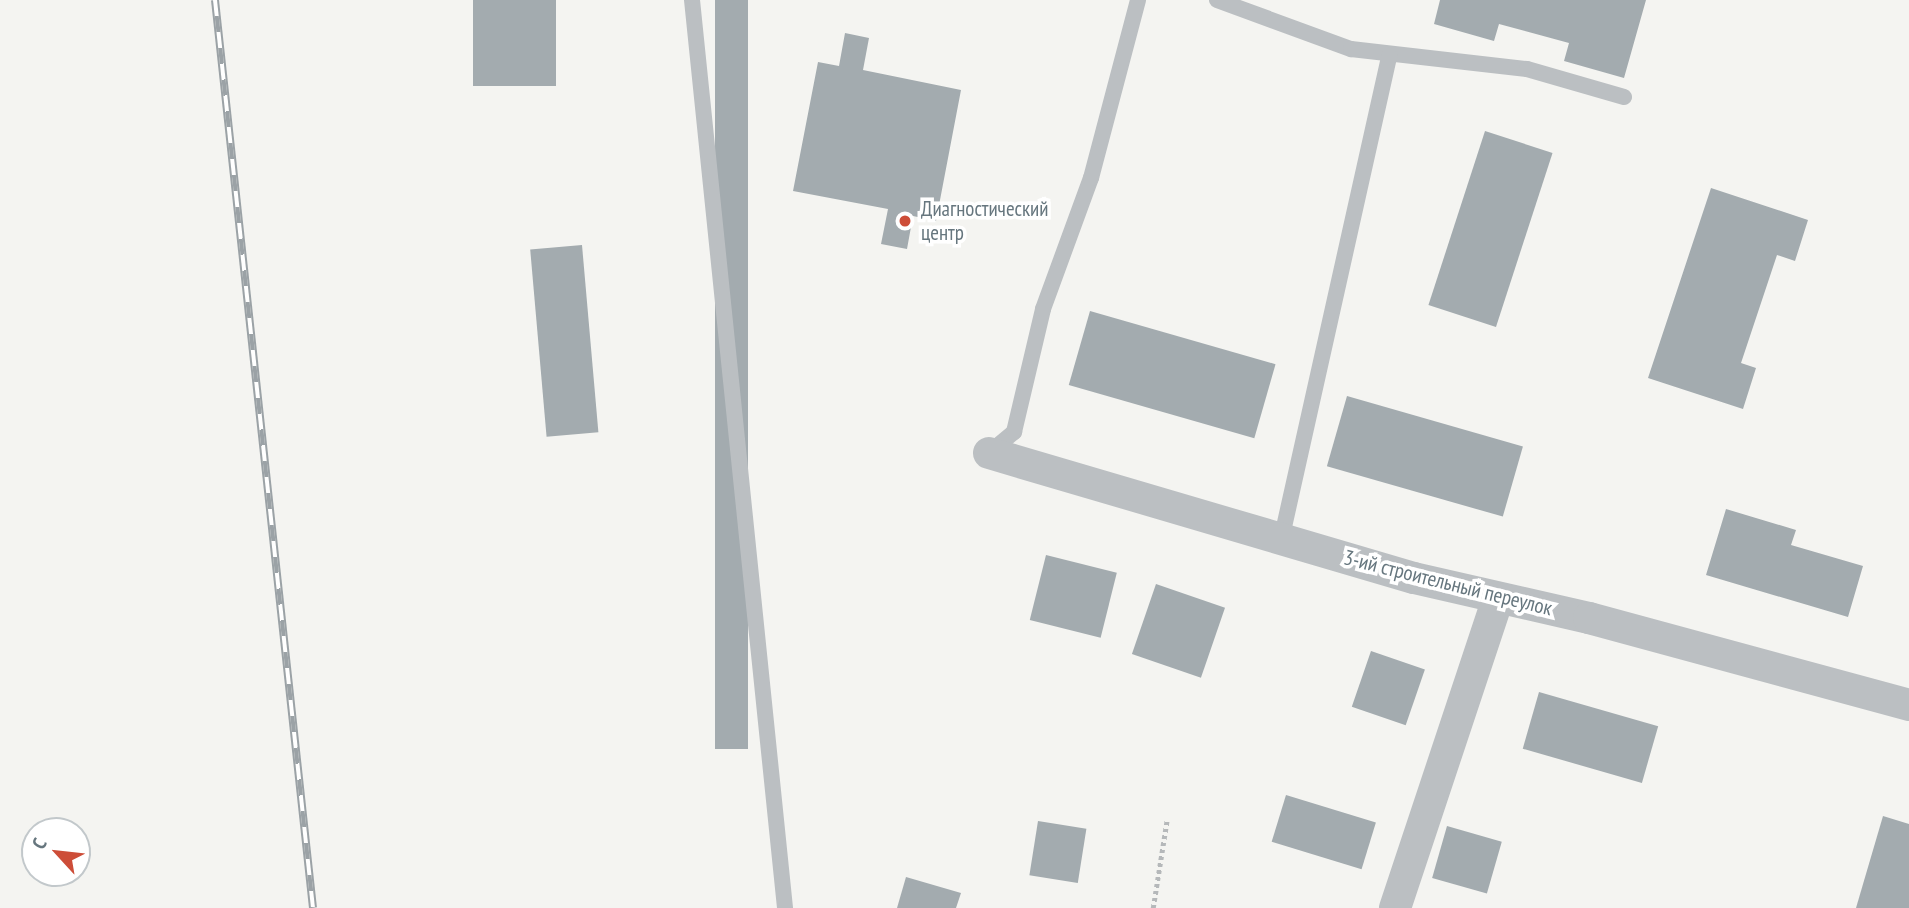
<!DOCTYPE html>
<meta charset="utf-8">
<style>
body{margin:0}
#map{position:relative;width:1909px;height:908px;overflow:hidden;background:#f4f4f1;font-family:"PT Sans Narrow",sans-serif}
div>[style]{position:absolute}
[style*='--x']{left:calc(var(--x)*1px);top:calc(var(--y)*1px);width:calc(var(--w)*1px);rotate:calc(var(--a)*1deg)}
.building>*{inset:0;background:#a3abaf;transform-origin:0 0}
.path>*{height:4.5px;margin-top:-2.25px;transform-origin:0;background:repeating-linear-gradient(90deg,#b5b8ba 0 3.5px,transparent 0 7px)}
.service>*{height:16px;margin:-8px;padding:0 8px;transform-origin:8px;border-radius:8px;background:#bbbfc2}
.minor>*{height:32px;margin:-16px;padding:0 16px;transform-origin:16px;border-radius:16px;background:#bbbfc2}
.rail>*{height:8px;margin-top:-4px;transform-origin:0;background:repeating-linear-gradient(90deg,#fff 0 16px,#9ba2a6 0 32px);box-sizing:border-box;border-block:2px solid #9ba2a6}
.dots>*{width:19px;height:19px;translate:-50% -50%;box-sizing:border-box;border:4px solid #fff;border-radius:50%}
span{translate:-50% -50%;white-space:nowrap;text-align:center;line-height:1.15;-webkit-text-stroke:7px #fff;paint-order:stroke}
.poi-label{font-size:21px;color:#66767e}
.left{translate:0 -50%;text-align:left}
.street-label{font-size:21px;color:#66767e}
.north{position:absolute;left:21px;top:817px;width:70px;height:70px;box-sizing:border-box;background:#fff;border:2px solid #c2c8cb;border-radius:50%;rotate:297deg;font-size:19px;font-weight:700;line-height:28px;text-align:center;color:#66767e}
.north::after{content:'';display:block;margin:auto;width:24px;height:32px;background:#cd4d38;clip-path:polygon(50% 0,100% 100%,50% 72%,0 100%)}
</style>
<div id="map">
<div class="building">
<i style="left:473px;top:0;width:83px;height:86px"></i>
<i style="left:715px;top:0;width:33px;height:749px"></i>
<i style="clip-path:polygon(1440px 0,1646px 0,1624px 78px,1564px 61px,1569px 43px,1499px 24px,1494px 41px,1434px 24px)"></i>
<i style="clip-path:polygon(845px 33px,869px 38px,863px 70px,961px 90px,936px 221px,913px 216px,907px 249px,881px 244px,888px 209px,793px 191px,818px 62px,839px 66px)"></i>
<i style="left:1485px;top:131px;width:71px;height:183px;rotate:18deg"></i>
<i style="clip-path:polygon(1711px 188px,1808px 220px,1795px 261px,1777px 255px,1741px 363px,1756px 368px,1743px 409px,1648px 378px)"></i>
<i style="left:582px;top:245px;width:188px;height:52px;rotate:85deg"></i>
<i style="left:1090px;top:311px;width:193px;height:77px;rotate:16deg"></i>
<i style="left:1347px;top:396px;width:183px;height:73px;rotate:16deg"></i>
<i style="clip-path:polygon(1726px 509px,1796px 530px,1791px 545px,1863px 566px,1848px 617px,1706px 575px)"></i>
<i style="left:1046px;top:555px;width:73px;height:67px;rotate:14deg"></i>
<i style="left:1156px;top:584px;width:73px;height:74px;rotate:19deg"></i>
<i style="left:1371px;top:651px;width:57px;height:59px;rotate:19deg"></i>
<i style="left:1539px;top:692px;width:124px;height:59px;rotate:16deg"></i>
<i style="left:1286px;top:795px;width:94px;height:49px;rotate:17deg"></i>
<i style="clip-path:polygon(1883px 816px,1909px 824px,1909px 908px,1856px 908px)"></i>
<i style="left:1038px;top:821px;width:49px;height:55px;rotate:9deg"></i>
<i style="left:1447px;top:826px;width:57px;height:54px;rotate:16deg"></i>
<i style="clip-path:polygon(906px 877px,961px 893px,956px 908px,897px 908px)"></i>
</div>
<div class="path">
<i style="--x:1153;--y:908;--w:89;--a:-81"></i>
</div>
<div class="service">
<i style="--x:692;--y:0;--w:913;--a:84.15"></i>
<i style="--x:1217;--y:0;--w:143;--a:20.1"></i>
<i style="--x:1351;--y:49;--w:177;--a:6.5"></i>
<i style="--x:1527;--y:69;--w:101;--a:16.1"></i>
<i style="--x:989;--y:453;--w:33;--a:-40"></i>
<i style="--x:1014;--y:432;--w:126;--a:-76.7"></i>
<i style="--x:1043;--y:309;--w:140;--a:-69.9"></i>
<i style="--x:1091;--y:178;--w:184;--a:-75.2"></i>
<i style="--x:1282;--y:536;--w:492;--a:-77.4"></i>
</div>
<div class="minor">
<i style="--x:989;--y:453;--w:443;--a:16.4"></i>
<i style="--x:1414;--y:578;--w:180;--a:12.9"></i>
<i style="--x:1589;--y:618;--w:332;--a:15.2"></i>
<i style="--x:1395;--y:908;--w:326;--a:-71.6"></i>
</div>
<div class="rail">
<i style="--x:215;--y:0;--w:913;--a:83.84"></i>
</div>
<div class="dots">
<i style="left:905px;top:221px;background:#cd4d38"></i>
</div>
<div class="poi-label">
<span class="left" style="left:921px;top:221px">Диагностический<br>центр</span>
</div>
<div class="street-label">
<span style="left:1448px;top:583px;rotate:14deg">3-ий строительный переулок</span>
</div>
<div class="north">С</div>
</div>
